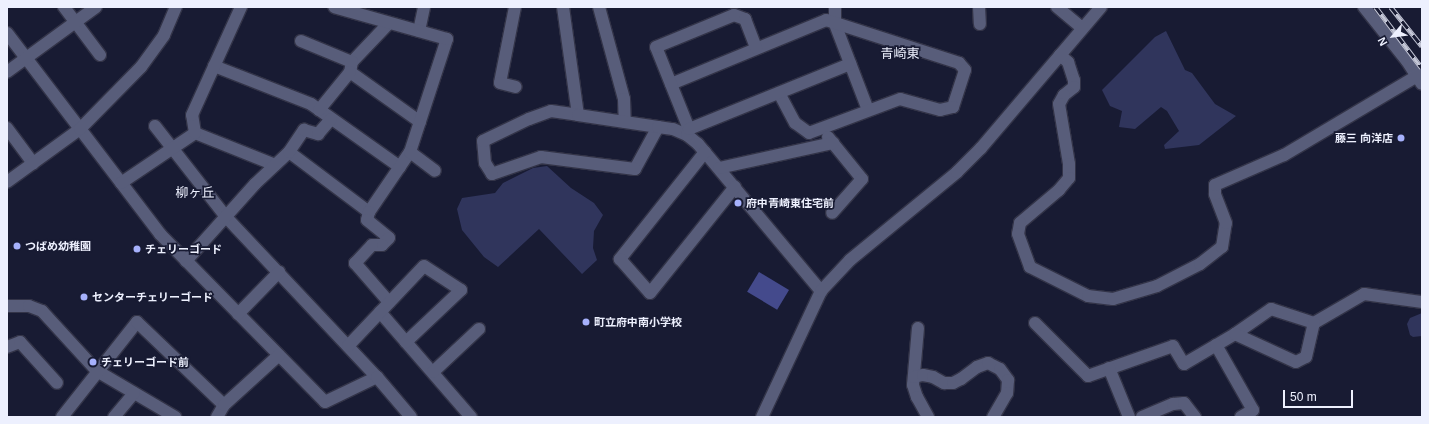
<!DOCTYPE html>
<meta charset="utf-8">
<style>
body{margin:0}
#map{position:relative;width:1429px;height:424px;overflow:hidden;background:#181b33;font-family:Arial,"Noto Sans JP",sans-serif}
div>[style]{position:absolute}
[style*='--x']{left:calc(var(--x)*1px);top:calc(var(--y)*1px);width:calc(var(--w)*1px);rotate:calc(var(--a)*1deg)}
.green>*{inset:0;background:#30355c}
.water>*{inset:0;background:#444a8c;transform-origin:0 0}
.roads{filter:drop-shadow(1px 0 #333448) drop-shadow(-1px 0 #333448) drop-shadow(0 1px #333448) drop-shadow(0 -1px #333448)}
.minor>*{height:12px;margin:-6px;padding:0 6px;transform-origin:6px;border-radius:6px;background:#585d7a}
.rail>*{height:4.5px;margin-top:-2.25px;transform-origin:0;background:repeating-linear-gradient(90deg,#181b33 0 9px,#c4c7d7 0 18px);box-sizing:border-box;border-block:1px solid #c4c7d7}
.dots>*{width:11px;height:11px;translate:-50% -50%;box-sizing:border-box;border:2px solid #181b33;border-radius:50%}
span{translate:-50% -50%;white-space:nowrap;text-align:center;line-height:1.15;-webkit-text-stroke:3.5px #181b33;paint-order:stroke}
.poi-label{font-size:11px;color:#edf0fe;font-weight:700}
.right{translate:-100% -50%;text-align:right}
.left{translate:0 -50%;text-align:left}
.quarter-label{font-size:13px;color:#edf0fe}
.frame{position:absolute;inset:0;border:8px solid #edf0fe;pointer-events:none}
.north{position:absolute;left:1373px;top:16px;width:40px;height:40px;-webkit-text-stroke:3px #181b33;paint-order:stroke;rotate:242deg;font-size:11px;font-weight:700;line-height:16px;text-align:center;color:#edf0fe}
.north::after{content:'';display:block;margin:auto;width:14px;height:18px;background:#edf0fe;clip-path:polygon(50% 0,100% 100%,50% 72%,0 100%)}
.scale{position:absolute;left:1283px;top:390px;width:70px;height:18px;box-sizing:border-box;border:2px solid #edf0fe;border-top:0;padding-left:5px;font-size:12px;line-height:14px;white-space:nowrap;color:#edf0fe;-webkit-text-stroke:3px #181b33;paint-order:stroke}
</style>
<div id="map">
<div class="green">
<i style="clip-path:polygon(1166px 31px,1185px 70px,1192px 73px,1215px 104px,1236px 116px,1199px 145px,1165px 149px,1164px 145px,1179px 131px,1167px 111px,1161px 107px,1135px 129px,1119px 127px,1122px 111px,1110px 106px,1102px 90px,1155px 37px)"></i>
<i style="clip-path:polygon(547px 166px,571px 188px,594px 203px,603px 215px,594px 231px,593px 248px,597px 260px,582px 274px,539px 229px,498px 267px,484px 257px,462px 230px,457px 209px,462px 198px,495px 193px,503px 183px,533px 168px)"></i>
<i style="clip-path:polygon(1422px 313px,1422px 336px,1413px 337px,1410px 335px,1407px 324px,1410px 318px)"></i>
</div>
<div class="water">
<i style="left:759px;top:272px;width:35px;height:23px;rotate:31deg"></i>
</div>
<div class="roads">
<div class="minor">
<i style="--x:64;--y:7;--w:60;--a:53.1"></i>
<i style="--x:515;--y:7;--w:77;--a:101.2"></i>
<i style="--x:500;--y:83;--w:16;--a:14"></i>
<i style="--x:563;--y:7;--w:109;--a:82.1"></i>
<i style="--x:599;--y:7;--w:95;--a:74.8"></i>
<i style="--x:624;--y:99;--w:23;--a:88"></i>
<i style="--x:835;--y:7;--w:17;--a:90"></i>
<i style="--x:835;--y:24;--w:92;--a:69"></i>
<i style="--x:979;--y:7;--w:17;--a:87"></i>
<i style="--x:1057;--y:7;--w:33;--a:40"></i>
<i style="--x:1364;--y:7;--w:69;--a:51.5"></i>
<i style="--x:1407;--y:61;--w:27;--a:57"></i>
<i style="--x:389;--y:23;--w:54;--a:133.5"></i>
<i style="--x:352;--y:62;--w:10;--a:101"></i>
<i style="--x:350;--y:72;--w:86;--a:35.5"></i>
<i style="--x:419;--y:31;--w:25;--a:-78"></i>
<i style="--x:7;--y:33;--w:253;--a:52.7"></i>
<i style="--x:160;--y:234;--w:235;--a:45.5"></i>
<i style="--x:325;--y:402;--w:58;--a:-25.7"></i>
<i style="--x:301;--y:41;--w:55;--a:22.4"></i>
<i style="--x:1060;--y:55;--w:11;--a:41"></i>
<i style="--x:1068;--y:62;--w:19;--a:72"></i>
<i style="--x:1074;--y:80;--w:7;--a:90"></i>
<i style="--x:1074;--y:87;--w:13;--a:141"></i>
<i style="--x:1064;--y:95;--w:10;--a:119"></i>
<i style="--x:1059;--y:104;--w:61;--a:80.5"></i>
<i style="--x:1069;--y:164;--w:14;--a:90"></i>
<i style="--x:1069;--y:178;--w:16;--a:130"></i>
<i style="--x:1059;--y:190;--w:51;--a:139.8"></i>
<i style="--x:1020;--y:223;--w:11;--a:100"></i>
<i style="--x:1018;--y:234;--w:35;--a:70"></i>
<i style="--x:1030;--y:267;--w:65;--a:26.6"></i>
<i style="--x:1088;--y:296;--w:25;--a:7"></i>
<i style="--x:1113;--y:299;--w:46;--a:-16.5"></i>
<i style="--x:1157;--y:286;--w:48;--a:-27.1"></i>
<i style="--x:1200;--y:264;--w:28;--a:-38"></i>
<i style="--x:1222;--y:247;--w:24;--a:-81"></i>
<i style="--x:1226;--y:223;--w:31;--a:-111"></i>
<i style="--x:1215;--y:194;--w:9;--a:-90"></i>
<i style="--x:1215;--y:185;--w:75;--a:-23.5"></i>
<i style="--x:1284;--y:155;--w:161;--a:-30.7"></i>
<i style="--x:214;--y:66;--w:104;--a:21.4"></i>
<i style="--x:311;--y:104;--w:109;--a:35.3"></i>
<i style="--x:7;--y:72;--w:110;--a:-36.1"></i>
<i style="--x:671;--y:84;--w:168;--a:-22.4"></i>
<i style="--x:826;--y:20;--w:140;--a:17.9"></i>
<i style="--x:959;--y:63;--w:9;--a:49"></i>
<i style="--x:965;--y:70;--w:39;--a:108"></i>
<i style="--x:953;--y:107;--w:13;--a:167"></i>
<i style="--x:940;--y:110;--w:41;--a:-164.6"></i>
<i style="--x:900;--y:99;--w:97;--a:159.5"></i>
<i style="--x:809;--y:133;--w:17;--a:-144"></i>
<i style="--x:795;--y:123;--w:34;--a:-118"></i>
<i style="--x:319;--y:110;--w:49;--a:-50.8"></i>
<i style="--x:155;--y:126;--w:115;--a:52"></i>
<i style="--x:226;--y:217;--w:220;--a:46.7"></i>
<i style="--x:377;--y:377;--w:52;--a:49.6"></i>
<i style="--x:658;--y:127;--w:48;--a:118.7"></i>
<i style="--x:635;--y:169;--w:95;--a:-172.7"></i>
<i style="--x:541;--y:157;--w:52;--a:160.9"></i>
<i style="--x:492;--y:174;--w:13;--a:-122"></i>
<i style="--x:485;--y:163;--w:22;--a:-95"></i>
<i style="--x:483;--y:141;--w:51;--a:-25.6"></i>
<i style="--x:529;--y:119;--w:23;--a:-20"></i>
<i style="--x:551;--y:111;--w:27;--a:8"></i>
<i style="--x:578;--y:115;--w:81;--a:8.5"></i>
<i style="--x:658;--y:127;--w:15;--a:8"></i>
<i style="--x:673;--y:129;--w:15;--a:23"></i>
<i style="--x:687;--y:135;--w:14;--a:39"></i>
<i style="--x:698;--y:144;--w:192;--a:50.1"></i>
<i style="--x:7;--y:128;--w:44;--a:53.4"></i>
<i style="--x:689;--y:129;--w:88;--a:-111.9"></i>
<i style="--x:656;--y:47;--w:84;--a:-22.3"></i>
<i style="--x:734;--y:15;--w:12;--a:20"></i>
<i style="--x:745;--y:19;--w:31;--a:69"></i>
<i style="--x:195;--y:133;--w:86;--a:21.8"></i>
<i style="--x:687;--y:135;--w:6;--a:-72"></i>
<i style="--x:689;--y:129;--w:174;--a:-22"></i>
<i style="--x:828;--y:137;--w:54;--a:51"></i>
<i style="--x:862;--y:179;--w:45;--a:131.4"></i>
<i style="--x:289;--y:152;--w:100;--a:36.9"></i>
<i style="--x:369;--y:212;--w:73;--a:-55.7"></i>
<i style="--x:410;--y:152;--w:119;--a:-71.9"></i>
<i style="--x:447;--y:39;--w:117;--a:-164.2"></i>
<i style="--x:410;--y:152;--w:31;--a:37"></i>
<i style="--x:705;--y:152;--w:137;--a:128.5"></i>
<i style="--x:620;--y:259;--w:45;--a:48.6"></i>
<i style="--x:650;--y:293;--w:136;--a:-51.3"></i>
<i style="--x:719;--y:168;--w:117;--a:-12.4"></i>
<i style="--x:7;--y:182;--w:90;--a:-36"></i>
<i style="--x:80;--y:129;--w:87;--a:-45.5"></i>
<i style="--x:141;--y:67;--w:39;--a:-54"></i>
<i style="--x:164;--y:35;--w:30;--a:-67"></i>
<i style="--x:121;--y:183;--w:89;--a:-34"></i>
<i style="--x:195;--y:133;--w:18;--a:-99"></i>
<i style="--x:192;--y:115;--w:119;--a:-65.6"></i>
<i style="--x:369;--y:212;--w:8;--a:104"></i>
<i style="--x:367;--y:220;--w:28;--a:39"></i>
<i style="--x:389;--y:238;--w:10;--a:135"></i>
<i style="--x:382;--y:245;--w:10;--a:180"></i>
<i style="--x:372;--y:245;--w:25;--a:133"></i>
<i style="--x:355;--y:263;--w:52;--a:48.9"></i>
<i style="--x:186;--y:261;--w:103;--a:-48.1"></i>
<i style="--x:255;--y:184;--w:47;--a:-43.3"></i>
<i style="--x:289;--y:152;--w:27;--a:-56"></i>
<i style="--x:304;--y:130;--w:15;--a:16"></i>
<i style="--x:318;--y:134;--w:20;--a:-49"></i>
<i style="--x:7;--y:306;--w:22;--a:0"></i>
<i style="--x:29;--y:306;--w:14;--a:21"></i>
<i style="--x:42;--y:311;--w:81;--a:47.5"></i>
<i style="--x:97;--y:371;--w:91;--a:30.5"></i>
<i style="--x:380;--y:312;--w:139;--a:49.1"></i>
<i style="--x:238;--y:314;--w:59;--a:-45.7"></i>
<i style="--x:1035;--y:323;--w:75;--a:45"></i>
<i style="--x:1088;--y:376;--w:90;--a:-19.4"></i>
<i style="--x:1173;--y:346;--w:21;--a:59"></i>
<i style="--x:1184;--y:364;--w:59;--a:-30.5"></i>
<i style="--x:1235;--y:334;--w:44;--a:-34.8"></i>
<i style="--x:1271;--y:309;--w:45;--a:18"></i>
<i style="--x:1314;--y:323;--w:58;--a:-30.1"></i>
<i style="--x:1364;--y:294;--w:59;--a:7.9"></i>
<i style="--x:918;--y:328;--w:57;--a:95"></i>
<i style="--x:913;--y:385;--w:13;--a:72"></i>
<i style="--x:917;--y:397;--w:23;--a:61"></i>
<i style="--x:1235;--y:334;--w:67;--a:24.7"></i>
<i style="--x:1296;--y:362;--w:11;--a:-27"></i>
<i style="--x:1306;--y:357;--w:35;--a:-77"></i>
<i style="--x:1216;--y:345;--w:75;--a:60.4"></i>
<i style="--x:1253;--y:410;--w:14;--a:150"></i>
<i style="--x:348;--y:346;--w:110;--a:-46.5"></i>
<i style="--x:424;--y:266;--w:44;--a:33"></i>
<i style="--x:461;--y:290;--w:76;--a:136.6"></i>
<i style="--x:7;--y:347;--w:14;--a:-21"></i>
<i style="--x:20;--y:342;--w:55;--a:47.9"></i>
<i style="--x:1109;--y:368;--w:53;--a:67.8"></i>
<i style="--x:433;--y:372;--w:63;--a:-43.1"></i>
<i style="--x:914;--y:377;--w:9;--a:-13"></i>
<i style="--x:923;--y:375;--w:10;--a:11"></i>
<i style="--x:933;--y:377;--w:13;--a:29"></i>
<i style="--x:944;--y:383;--w:9;--a:0"></i>
<i style="--x:953;--y:383;--w:9;--a:-27"></i>
<i style="--x:961;--y:379;--w:20;--a:-37"></i>
<i style="--x:977;--y:367;--w:12;--a:-20"></i>
<i style="--x:988;--y:363;--w:13;--a:27"></i>
<i style="--x:1000;--y:369;--w:14;--a:54"></i>
<i style="--x:1008;--y:380;--w:13;--a:94"></i>
<i style="--x:1007;--y:393;--w:28;--a:120"></i>
<i style="--x:62;--y:417;--w:121;--a:-51.7"></i>
<i style="--x:137;--y:322;--w:120;--a:43.7"></i>
<i style="--x:114;--y:417;--w:31;--a:-50"></i>
<i style="--x:217;--y:417;--w:14;--a:-60"></i>
<i style="--x:224;--y:405;--w:74;--a:-42.3"></i>
<i style="--x:762;--y:417;--w:139;--a:-64.9"></i>
<i style="--x:821;--y:291;--w:42;--a:-46.9"></i>
<i style="--x:850;--y:260;--w:139;--a:-39.4"></i>
<i style="--x:957;--y:172;--w:34;--a:-45"></i>
<i style="--x:981;--y:148;--w:185;--a:-49.6"></i>
<i style="--x:1142;--y:417;--w:34;--a:-23"></i>
<i style="--x:1173;--y:404;--w:11;--a:-5"></i>
<i style="--x:1184;--y:403;--w:18;--a:52"></i>
</div>
</div>
<div class="rail">
<i style="--x:1376;--y:7;--w:76;--a:53"></i>
<i style="--x:1391;--y:7;--w:50;--a:51.5"></i>
</div>
<div class="dots">
<i style="left:1401px;top:138px;background:#a6b1fc"></i>
<i style="left:738px;top:203px;background:#a6b1fc"></i>
<i style="left:17px;top:246px;background:#a6b1fc"></i>
<i style="left:137px;top:249px;background:#a6b1fc"></i>
<i style="left:84px;top:297px;background:#a6b1fc"></i>
<i style="left:586px;top:322px;background:#a6b1fc"></i>
<i style="left:93px;top:362px;background:#a6b1fc"></i>
</div>
<div class="poi-label">
<span class="right" style="left:1393px;top:138px">藤三 向洋店</span>
<span class="left" style="left:746px;top:203px">府中青崎東住宅前</span>
<span class="left" style="left:25px;top:246px">つばめ幼稚園</span>
<span class="left" style="left:145px;top:249px">チェリーゴード</span>
<span class="left" style="left:92px;top:297px">センターチェリーゴード</span>
<span class="left" style="left:594px;top:322px">町立府中南小学校</span>
<span class="left" style="left:101px;top:362px">チェリーゴード前</span>
</div>
<div class="quarter-label">
<span style="left:900px;top:54px">青崎東</span>
<span style="left:195px;top:193px">柳ヶ丘</span>
</div>
<div class="frame"></div>
<div class="north">N</div>
<div class="scale">50 m</div>
</div>
